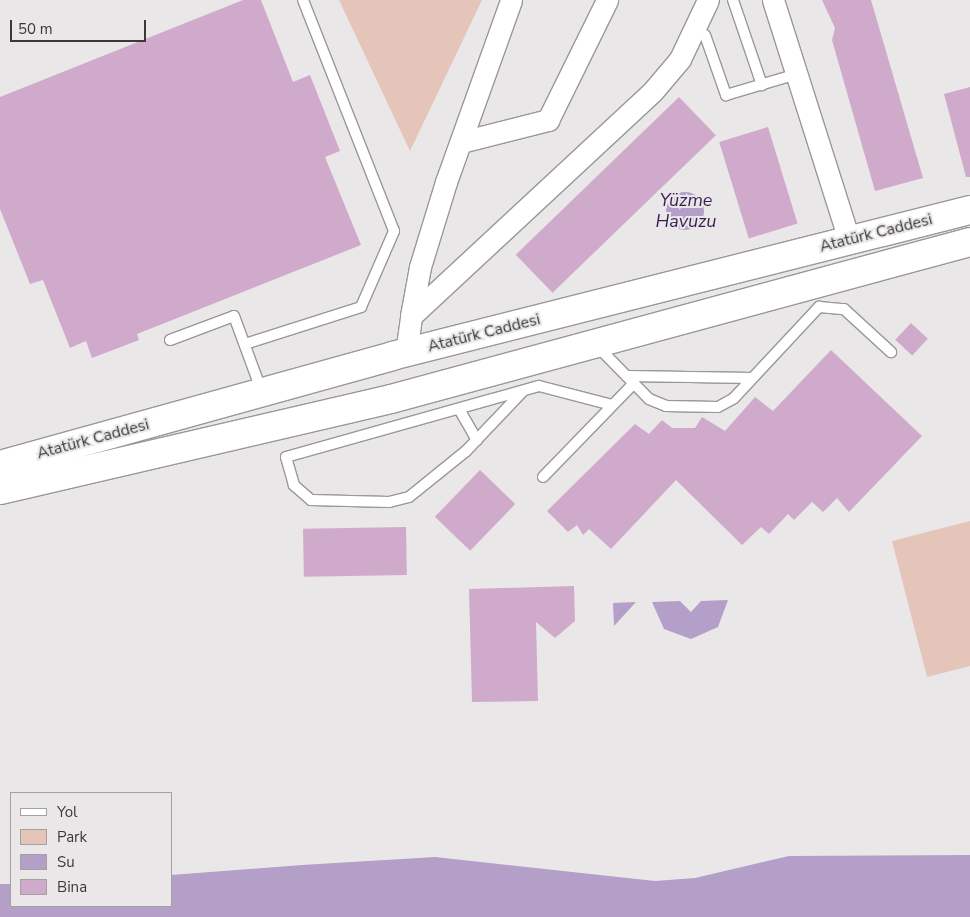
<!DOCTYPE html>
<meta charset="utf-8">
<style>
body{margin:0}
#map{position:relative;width:970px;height:917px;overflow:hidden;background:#eae7e8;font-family:"Nunito Sans",sans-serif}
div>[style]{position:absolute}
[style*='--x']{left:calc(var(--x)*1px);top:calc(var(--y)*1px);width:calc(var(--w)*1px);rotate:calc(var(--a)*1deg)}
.green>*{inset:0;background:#e5c4b9}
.water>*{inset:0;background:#b49fc8}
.round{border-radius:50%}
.building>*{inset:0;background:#d0aaca;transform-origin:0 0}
.roads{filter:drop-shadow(1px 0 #9b9799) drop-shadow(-1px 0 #9b9799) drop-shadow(0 1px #9b9799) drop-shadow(0 -1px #9b9799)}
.service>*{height:10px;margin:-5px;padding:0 5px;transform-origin:5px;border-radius:5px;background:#fff}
.minor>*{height:21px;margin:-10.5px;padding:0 10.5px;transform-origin:10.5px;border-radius:10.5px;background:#fff}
.secondary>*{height:28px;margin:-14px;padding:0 14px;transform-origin:14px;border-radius:14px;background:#fff}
span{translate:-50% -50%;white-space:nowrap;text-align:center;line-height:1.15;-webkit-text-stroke:4px #eae7e8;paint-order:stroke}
.street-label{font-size:16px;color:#3a393a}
.water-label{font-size:18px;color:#3b1e51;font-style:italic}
.legend{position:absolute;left:10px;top:792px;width:162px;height:115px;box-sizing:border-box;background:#eae7e8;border:1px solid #a4a1a2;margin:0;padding:6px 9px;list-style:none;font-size:15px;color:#3a393a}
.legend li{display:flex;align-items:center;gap:10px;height:25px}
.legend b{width:25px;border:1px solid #a4a1a2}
.scale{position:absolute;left:10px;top:20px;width:136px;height:22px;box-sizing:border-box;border:2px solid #3a393a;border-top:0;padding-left:6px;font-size:15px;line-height:18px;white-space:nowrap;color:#3a393a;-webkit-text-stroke:4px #eae7e8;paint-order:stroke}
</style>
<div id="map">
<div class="green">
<i style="clip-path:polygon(339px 0,482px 0,410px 151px)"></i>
<i style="clip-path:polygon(970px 521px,970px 666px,927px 677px,892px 541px)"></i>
</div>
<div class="water">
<i class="round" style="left:666px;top:192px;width:38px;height:38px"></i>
<i style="clip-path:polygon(728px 600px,718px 627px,691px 639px,664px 629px,652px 602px,680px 601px,691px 612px,701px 601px)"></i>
<i style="clip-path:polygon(636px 602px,614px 626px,613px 603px)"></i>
<i style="clip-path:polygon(970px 855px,970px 917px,0 917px,0 884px,11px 884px,11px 906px,171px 906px,171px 875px,302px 865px,435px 857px,655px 881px,695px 878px,789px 856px)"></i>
</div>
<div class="building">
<i style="clip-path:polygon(243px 0,261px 0,293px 82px,310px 75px,340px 151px,325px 157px,361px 245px,137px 334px,139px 340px,92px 358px,86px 341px,70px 348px,43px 280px,30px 284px,0 209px,0 97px)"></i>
<i style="clip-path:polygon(822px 0,871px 0,923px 178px,875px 191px,832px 40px,835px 28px)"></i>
<i style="clip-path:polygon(970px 87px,970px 177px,966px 177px,944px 94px)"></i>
<i style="left:679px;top:97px;width:53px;height:227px;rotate:46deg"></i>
<i style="left:768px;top:127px;width:101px;height:51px;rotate:73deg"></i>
<i style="left:911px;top:323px;width:23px;height:23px;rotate:43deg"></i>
<i style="clip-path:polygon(831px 350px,922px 436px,849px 512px,837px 498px,823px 512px,812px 502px,794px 520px,788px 514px,769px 534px,761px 527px,742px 545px,676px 480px,611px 549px,589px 529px,583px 535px,577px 525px,568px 532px,547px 511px,635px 424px,649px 434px,662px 420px,672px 428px,695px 428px,702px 417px,725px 431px,755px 397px,773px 411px)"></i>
<i style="left:480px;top:470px;width:49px;height:65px;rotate:44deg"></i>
<i style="left:406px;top:527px;width:48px;height:103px;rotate:89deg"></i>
<i style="clip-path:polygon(574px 586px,575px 621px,555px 638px,536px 622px,538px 701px,472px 702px,469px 589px)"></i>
</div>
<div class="roads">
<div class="service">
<i style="--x:733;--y:0;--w:90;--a:71.2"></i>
<i style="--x:705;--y:35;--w:64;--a:70.7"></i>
<i style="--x:726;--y:95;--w:74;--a:-16.5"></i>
<i style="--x:170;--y:340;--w:68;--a:-20.6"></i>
<i style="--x:234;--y:316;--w:81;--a:69.8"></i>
<i style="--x:245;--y:344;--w:122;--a:-17.7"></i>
<i style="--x:361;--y:307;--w:83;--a:-66.5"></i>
<i style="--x:394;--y:231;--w:248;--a:-111.5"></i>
<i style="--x:597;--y:346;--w:74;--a:45.5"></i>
<i style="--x:649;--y:399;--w:18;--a:22"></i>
<i style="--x:666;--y:406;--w:52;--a:1.1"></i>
<i style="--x:718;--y:407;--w:18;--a:-29"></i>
<i style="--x:734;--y:398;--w:125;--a:-47"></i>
<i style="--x:819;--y:307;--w:25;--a:5"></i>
<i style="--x:844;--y:309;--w:64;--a:42.5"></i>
<i style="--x:627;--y:376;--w:125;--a:0.9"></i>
<i style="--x:523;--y:391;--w:83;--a:133.5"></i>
<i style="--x:466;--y:451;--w:73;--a:141.1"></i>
<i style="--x:409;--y:497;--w:21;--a:166"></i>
<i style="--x:389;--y:502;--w:78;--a:-178.5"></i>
<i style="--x:311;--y:500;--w:23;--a:-139"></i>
<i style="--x:294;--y:485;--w:29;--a:-106"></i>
<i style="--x:286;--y:457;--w:263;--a:-15.7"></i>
<i style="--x:539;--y:386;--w:75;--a:14.6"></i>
<i style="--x:459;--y:409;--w:36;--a:60"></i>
<i style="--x:543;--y:477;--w:131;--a:-45.9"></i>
</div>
<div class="minor">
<i style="--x:773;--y:0;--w:252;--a:72.4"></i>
<i style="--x:461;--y:142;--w:90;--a:-14.2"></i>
<i style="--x:548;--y:120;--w:134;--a:-63.8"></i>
<i style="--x:411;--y:316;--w:50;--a:-79.6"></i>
<i style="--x:420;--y:267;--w:89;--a:-73"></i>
<i style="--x:446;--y:182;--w:193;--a:-70.3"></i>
<i style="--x:406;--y:353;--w:37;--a:-82"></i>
<i style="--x:411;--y:316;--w:330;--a:-42.9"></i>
<i style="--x:653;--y:91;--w:42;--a:-49.8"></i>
<i style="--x:680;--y:59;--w:65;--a:-64.6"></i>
</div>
<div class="secondary">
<i style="--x:0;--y:465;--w:407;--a:-15.5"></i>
<i style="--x:392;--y:356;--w:596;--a:-14.18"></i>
<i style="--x:0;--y:490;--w:401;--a:-13.1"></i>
<i style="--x:391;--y:399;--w:600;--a:-15.17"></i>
</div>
</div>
<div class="street-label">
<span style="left:876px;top:233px;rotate:-14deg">Atatürk Caddesi</span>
<span style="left:484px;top:333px;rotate:-14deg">Atatürk Caddesi</span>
<span style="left:93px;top:439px;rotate:-15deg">Atatürk Caddesi</span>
</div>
<div class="water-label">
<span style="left:686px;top:211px">Yüzme<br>Havuzu</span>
</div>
<ul class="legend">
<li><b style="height:6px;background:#fff"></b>Yol</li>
<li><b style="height:14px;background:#e5c4b9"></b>Park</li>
<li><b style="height:14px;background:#b49fc8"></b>Su</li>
<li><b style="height:14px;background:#d0aaca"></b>Bina</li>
</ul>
<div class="scale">50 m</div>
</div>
